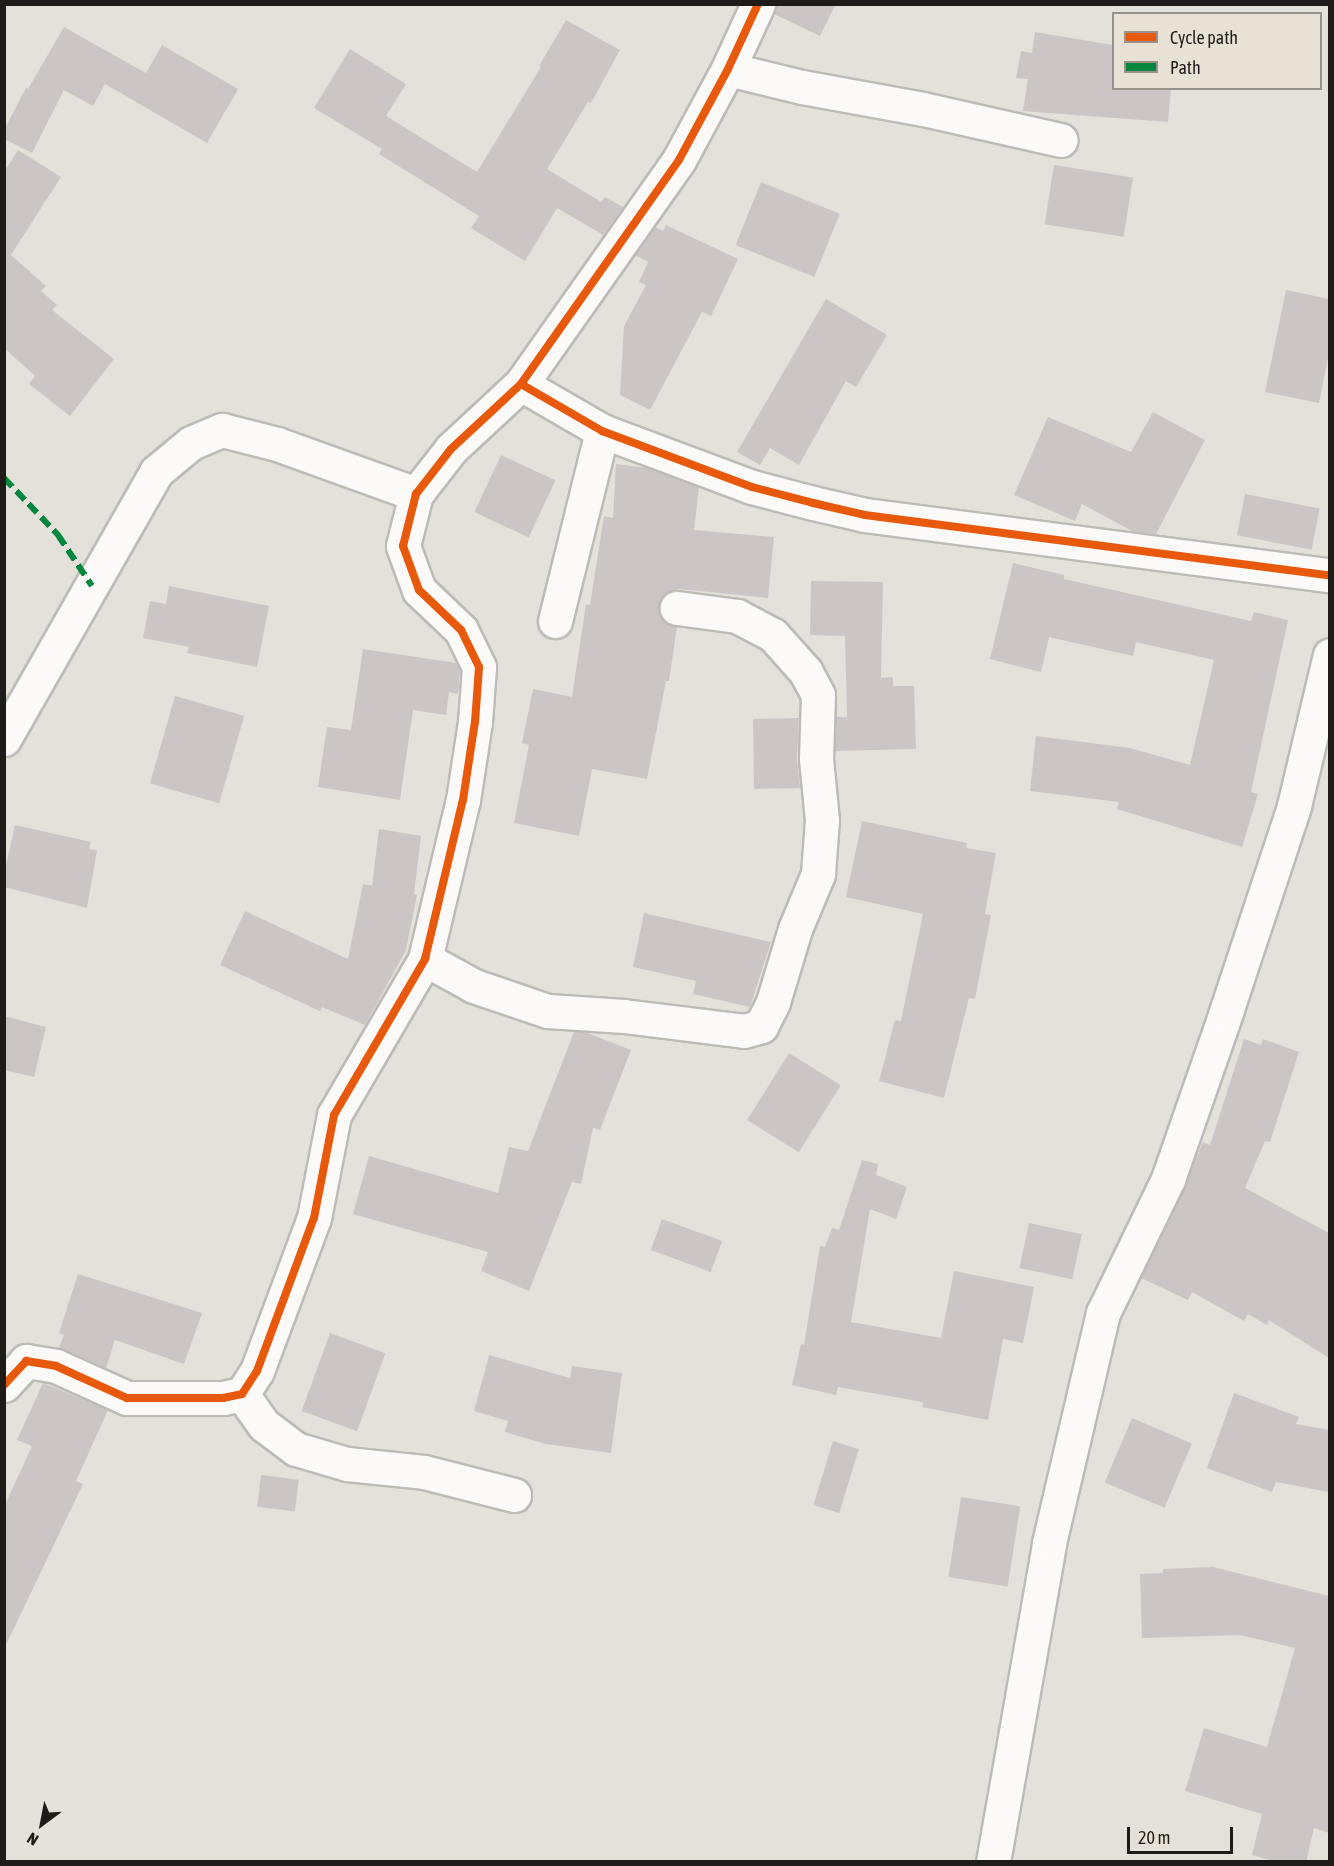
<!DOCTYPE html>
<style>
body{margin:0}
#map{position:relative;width:1334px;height:1866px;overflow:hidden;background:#e4e0da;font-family:"Asap Condensed",sans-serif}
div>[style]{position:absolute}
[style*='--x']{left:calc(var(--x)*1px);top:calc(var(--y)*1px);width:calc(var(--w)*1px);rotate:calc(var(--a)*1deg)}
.building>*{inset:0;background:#cbc6c5;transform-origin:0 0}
.roads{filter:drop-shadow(2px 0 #bebbb6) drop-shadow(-2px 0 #bebbb6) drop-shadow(0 2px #bebbb6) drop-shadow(0 -2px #bebbb6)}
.street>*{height:33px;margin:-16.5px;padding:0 16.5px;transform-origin:16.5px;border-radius:16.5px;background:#fbfaf9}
.quiet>*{height:6px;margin-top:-3px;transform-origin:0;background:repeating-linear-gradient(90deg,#00873e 0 12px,transparent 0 18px)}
.cycleway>*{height:8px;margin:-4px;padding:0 4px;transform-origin:4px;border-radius:4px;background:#e8590c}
span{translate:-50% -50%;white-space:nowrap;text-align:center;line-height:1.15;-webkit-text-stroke:4.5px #e8e1d6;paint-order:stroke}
.frame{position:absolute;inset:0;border:6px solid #1e1b18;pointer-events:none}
.legend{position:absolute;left:1112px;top:12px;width:210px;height:78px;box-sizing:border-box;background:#e8e1d6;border:2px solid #97928a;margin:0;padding:8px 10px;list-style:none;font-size:18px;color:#1e1b18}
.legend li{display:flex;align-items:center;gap:12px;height:30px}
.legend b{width:30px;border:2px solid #97928a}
.north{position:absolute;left:12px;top:1794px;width:60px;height:60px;-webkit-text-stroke:4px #e8e1d6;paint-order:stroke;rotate:212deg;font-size:16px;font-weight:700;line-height:24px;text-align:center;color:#1e1b18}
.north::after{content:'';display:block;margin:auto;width:21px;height:27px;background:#1e1b18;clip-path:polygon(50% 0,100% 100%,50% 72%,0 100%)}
.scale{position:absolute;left:1127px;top:1827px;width:106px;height:27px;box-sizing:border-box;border:3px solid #1e1b18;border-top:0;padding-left:8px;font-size:18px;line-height:21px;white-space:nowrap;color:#1e1b18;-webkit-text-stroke:4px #e8e1d6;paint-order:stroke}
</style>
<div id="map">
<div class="building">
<i style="clip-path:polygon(776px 4px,836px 4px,820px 36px,774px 14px)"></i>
<i style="clip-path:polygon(566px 20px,620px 50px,591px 103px,588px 102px,547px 169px,601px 202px,605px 197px,623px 207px,603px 235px,557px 208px,525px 261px,471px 228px,479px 216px,379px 154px,382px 149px,314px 108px,350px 49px,406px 84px,386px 116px,477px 172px,541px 67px,539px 66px)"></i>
<i style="clip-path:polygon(64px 27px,146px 73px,162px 45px,238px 89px,207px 143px,105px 84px,93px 106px,64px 90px,32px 153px,4px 139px,4px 130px,26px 88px,28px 89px)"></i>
<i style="clip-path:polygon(1035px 32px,1113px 45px,1113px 88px,1171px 88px,1168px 122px,1023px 111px,1028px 79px,1016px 78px,1021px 51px,1032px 53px)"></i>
<i style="clip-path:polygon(18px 150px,61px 177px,11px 255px,46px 286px,41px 291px,57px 305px,52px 310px,114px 359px,70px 416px,29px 384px,35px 376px,4px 348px,4px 172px)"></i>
<i style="left:1054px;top:165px;width:80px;height:60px;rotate:9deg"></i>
<i style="left:761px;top:182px;width:85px;height:68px;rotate:22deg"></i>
<i style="clip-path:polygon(666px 225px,738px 259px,711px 316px,702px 312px,650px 410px,620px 395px,624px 326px,646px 285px,639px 282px,648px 262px,635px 255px,655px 227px,663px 231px)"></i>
<i style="clip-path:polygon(1286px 290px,1329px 299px,1329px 353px,1319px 403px,1265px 392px)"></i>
<i style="clip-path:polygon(826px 299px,887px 335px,856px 387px,846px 381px,799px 465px,770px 448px,760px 465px,737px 452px)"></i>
<i style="clip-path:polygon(1153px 412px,1205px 440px,1156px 534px,1132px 531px,1082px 504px,1075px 521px,1014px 495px,1048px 417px,1131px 452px)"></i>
<i style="left:501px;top:455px;width:60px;height:63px;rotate:25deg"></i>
<i style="clip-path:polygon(616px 464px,647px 468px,699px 487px,694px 530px,774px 537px,768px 598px,679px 589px,670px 591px,663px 596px,659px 605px,660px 616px,666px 623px,677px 627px,669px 681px,666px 681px,647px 779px,592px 769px,579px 836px,514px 823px,529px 745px,522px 743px,533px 689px,572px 697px,586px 604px,590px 605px,604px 516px,613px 518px)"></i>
<i style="left:1245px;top:494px;width:76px;height:42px;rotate:11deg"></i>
<i style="clip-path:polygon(1013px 563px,1064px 575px,1064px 579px,1251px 621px,1254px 612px,1288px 620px,1251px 792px,1258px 794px,1242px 847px,1117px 809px,1119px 802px,1030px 791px,1036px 736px,1130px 748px,1190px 765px,1214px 660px,1136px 642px,1133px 656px,1049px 637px,1041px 672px,990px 659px)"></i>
<i style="clip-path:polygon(811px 581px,883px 582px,881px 678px,893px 677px,893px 686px,914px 686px,916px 749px,835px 751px,836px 717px,847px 717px,845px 636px,810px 635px)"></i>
<i style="clip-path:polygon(169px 586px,269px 606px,257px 667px,187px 653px,189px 647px,143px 638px,150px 601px,166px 604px)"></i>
<i style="clip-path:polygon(363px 649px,456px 663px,460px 671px,458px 694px,449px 692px,446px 715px,413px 710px,400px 800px,318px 787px,327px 727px,351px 730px)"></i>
<i style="left:175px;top:696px;width:72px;height:91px;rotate:16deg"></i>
<i style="clip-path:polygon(799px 718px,797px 759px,800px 788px,754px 789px,753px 719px)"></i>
<i style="clip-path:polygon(862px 821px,967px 843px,966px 848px,996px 853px,985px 914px,991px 915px,975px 999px,969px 998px,944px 1098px,879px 1081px,895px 1020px,901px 1021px,923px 914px,846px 897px)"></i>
<i style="clip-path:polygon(15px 825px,91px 842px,89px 849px,97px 850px,87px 908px,4px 887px,4px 874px)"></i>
<i style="clip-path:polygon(379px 829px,421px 836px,414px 894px,417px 895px,406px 950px,365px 1025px,322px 1007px,320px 1011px,220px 965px,245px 911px,348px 959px,363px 884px,372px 886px)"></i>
<i style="clip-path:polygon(644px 913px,771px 942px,750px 1007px,693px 994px,696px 981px,633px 967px)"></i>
<i style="clip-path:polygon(4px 1016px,46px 1027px,34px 1077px,4px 1070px)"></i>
<i style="clip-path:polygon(574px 1032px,585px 1032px,631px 1050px,600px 1130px,593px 1128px,581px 1184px,572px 1182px,529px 1291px,481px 1271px,488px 1252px,353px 1214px,369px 1156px,498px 1193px,509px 1147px,528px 1151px)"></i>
<i style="clip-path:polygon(1244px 1039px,1261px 1045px,1263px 1039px,1299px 1052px,1270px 1142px,1265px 1141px,1245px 1188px,1329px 1233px,1329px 1358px,1269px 1320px,1267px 1325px,1248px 1314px,1244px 1321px,1192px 1292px,1188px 1300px,1141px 1278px,1170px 1220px,1203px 1142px,1210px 1145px)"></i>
<i style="left:789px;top:1053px;width:61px;height:79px;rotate:32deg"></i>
<i style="clip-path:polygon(862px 1160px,878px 1164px,876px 1175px,907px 1187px,896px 1219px,870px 1209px,851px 1322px,941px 1338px,954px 1271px,1034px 1287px,1023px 1343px,1003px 1339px,988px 1420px,922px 1407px,923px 1402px,838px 1387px,836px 1395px,792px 1385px,801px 1344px,804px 1345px,820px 1246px,825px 1247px,832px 1228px,839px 1230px)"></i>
<i style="left:662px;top:1219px;width:64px;height:33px;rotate:20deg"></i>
<i style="left:1029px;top:1223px;width:54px;height:46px;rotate:12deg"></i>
<i style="clip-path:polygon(78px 1274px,202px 1313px,184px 1364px,115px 1340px,106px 1368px,59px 1347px,64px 1335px,59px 1333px)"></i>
<i style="left:330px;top:1333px;width:59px;height:83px;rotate:20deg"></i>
<i style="clip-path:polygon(489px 1355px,570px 1378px,572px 1366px,622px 1373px,611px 1453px,546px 1444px,505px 1432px,508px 1421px,474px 1411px)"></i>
<i style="clip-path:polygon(43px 1383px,108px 1410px,76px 1481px,83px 1484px,4px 1649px,4px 1507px,32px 1446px,17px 1440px)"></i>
<i style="clip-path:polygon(1234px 1393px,1299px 1417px,1296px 1424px,1329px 1430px,1329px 1492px,1276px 1482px,1272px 1492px,1207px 1468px)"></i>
<i style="left:1132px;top:1418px;width:65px;height:70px;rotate:23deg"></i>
<i style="left:833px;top:1441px;width:27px;height:67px;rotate:17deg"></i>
<i style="left:261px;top:1475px;width:38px;height:32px;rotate:7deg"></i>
<i style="left:961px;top:1497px;width:60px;height:81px;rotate:9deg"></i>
<i style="clip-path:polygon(1213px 1567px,1329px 1596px,1329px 1833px,1314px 1828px,1306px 1862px,1276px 1862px,1252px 1855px,1262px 1814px,1185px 1791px,1204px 1728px,1267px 1747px,1295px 1648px,1240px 1635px,1142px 1638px,1140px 1574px,1163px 1573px,1163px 1569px)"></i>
</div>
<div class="roads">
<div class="street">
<i style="--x:758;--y:4;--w:72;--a:114.8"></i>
<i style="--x:728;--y:69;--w:103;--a:118.3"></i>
<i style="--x:679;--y:160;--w:274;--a:125.2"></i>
<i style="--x:521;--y:384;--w:94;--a:30.1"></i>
<i style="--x:602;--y:431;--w:160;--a:20.5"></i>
<i style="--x:752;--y:487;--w:63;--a:14.7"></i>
<i style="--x:813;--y:503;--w:53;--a:13"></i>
<i style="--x:865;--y:515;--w:469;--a:7.4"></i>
<i style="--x:728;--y:69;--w:76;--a:13.7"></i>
<i style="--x:802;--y:87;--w:123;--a:10.3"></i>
<i style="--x:923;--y:109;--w:141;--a:12.7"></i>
<i style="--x:555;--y:621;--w:196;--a:-76.1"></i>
<i style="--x:4;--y:739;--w:307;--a:-60.3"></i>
<i style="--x:156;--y:472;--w:45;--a:-39.6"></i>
<i style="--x:191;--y:443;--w:34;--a:-23"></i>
<i style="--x:222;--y:430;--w:57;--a:14.3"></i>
<i style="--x:277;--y:444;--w:148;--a:19.8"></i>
<i style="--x:425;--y:959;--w:56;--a:28.9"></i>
<i style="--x:474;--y:986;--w:78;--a:18.7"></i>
<i style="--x:548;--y:1011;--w:76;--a:3.8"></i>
<i style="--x:624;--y:1016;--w:121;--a:7.1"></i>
<i style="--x:744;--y:1031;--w:18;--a:-16"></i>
<i style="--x:761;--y:1026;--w:27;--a:-63"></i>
<i style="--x:773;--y:1002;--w:76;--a:-73.2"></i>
<i style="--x:795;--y:929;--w:60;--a:-67.3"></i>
<i style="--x:818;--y:874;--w:54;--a:-85.8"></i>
<i style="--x:822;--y:820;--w:61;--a:-95.6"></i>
<i style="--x:816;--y:759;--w:64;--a:-88.2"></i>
<i style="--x:818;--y:695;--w:26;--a:-118"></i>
<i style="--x:806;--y:672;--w:50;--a:-131.7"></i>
<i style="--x:773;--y:635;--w:41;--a:-152.2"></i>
<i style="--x:737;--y:616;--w:61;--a:-172.4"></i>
<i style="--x:4;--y:1385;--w:33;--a:-47"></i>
<i style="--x:26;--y:1361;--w:30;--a:9"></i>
<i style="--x:56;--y:1366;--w:78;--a:24.3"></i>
<i style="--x:127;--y:1398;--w:96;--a:0"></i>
<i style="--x:223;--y:1398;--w:19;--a:-12"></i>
<i style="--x:242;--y:1394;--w:27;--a:-57"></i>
<i style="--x:257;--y:1371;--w:163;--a:-69.6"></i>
<i style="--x:314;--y:1218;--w:105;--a:-79"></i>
<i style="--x:334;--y:1115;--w:181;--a:-59.7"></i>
<i style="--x:425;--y:959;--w:163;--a:-76.6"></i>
<i style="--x:463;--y:800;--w:79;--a:-81.3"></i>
<i style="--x:475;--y:722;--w:55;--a:-85.8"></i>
<i style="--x:479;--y:667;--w:41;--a:-115.9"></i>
<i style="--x:461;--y:630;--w:58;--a:-136.4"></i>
<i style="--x:419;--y:590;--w:47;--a:-110"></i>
<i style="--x:403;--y:546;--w:54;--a:-76"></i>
<i style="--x:416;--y:494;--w:57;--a:-52.1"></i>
<i style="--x:451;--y:449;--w:96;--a:-42.9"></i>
<i style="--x:242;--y:1394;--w:38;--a:55"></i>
<i style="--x:264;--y:1425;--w:40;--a:37"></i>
<i style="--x:296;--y:1449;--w:53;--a:16.4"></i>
<i style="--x:347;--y:1464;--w:77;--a:5.9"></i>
<i style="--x:424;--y:1472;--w:93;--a:14.3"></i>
<i style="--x:993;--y:1862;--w:324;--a:-80"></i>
<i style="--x:1049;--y:1543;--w:236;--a:-76.8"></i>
<i style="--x:1103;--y:1313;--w:149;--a:-64.1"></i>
<i style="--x:1168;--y:1179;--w:177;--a:-70.8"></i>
<i style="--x:1226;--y:1012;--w:217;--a:-71.7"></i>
<i style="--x:1294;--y:806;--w:155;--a:-76.6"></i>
</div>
</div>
<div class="quiet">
<i style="--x:4;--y:478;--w:79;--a:46.5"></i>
<i style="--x:58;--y:535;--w:61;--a:56.3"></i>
</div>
<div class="cycleway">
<i style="--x:758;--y:4;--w:72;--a:114.8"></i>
<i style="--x:728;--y:69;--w:103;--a:118.3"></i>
<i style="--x:679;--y:160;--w:274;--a:125.2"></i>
<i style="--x:521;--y:384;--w:94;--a:30.1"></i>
<i style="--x:602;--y:431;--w:160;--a:20.5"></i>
<i style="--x:752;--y:487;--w:63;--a:14.7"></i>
<i style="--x:813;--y:503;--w:53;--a:13"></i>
<i style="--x:865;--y:515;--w:469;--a:7.4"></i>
<i style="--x:4;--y:1385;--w:33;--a:-47"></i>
<i style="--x:26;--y:1361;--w:30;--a:9"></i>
<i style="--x:56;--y:1366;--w:78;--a:24.3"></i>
<i style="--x:127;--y:1398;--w:96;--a:0"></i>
<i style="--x:223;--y:1398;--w:19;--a:-12"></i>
<i style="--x:242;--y:1394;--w:27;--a:-57"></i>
<i style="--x:257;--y:1371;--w:163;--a:-69.6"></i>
<i style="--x:314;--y:1218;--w:105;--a:-79"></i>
<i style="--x:334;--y:1115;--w:181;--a:-59.7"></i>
<i style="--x:425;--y:959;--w:163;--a:-76.6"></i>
<i style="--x:463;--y:800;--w:79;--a:-81.3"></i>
<i style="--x:475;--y:722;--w:55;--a:-85.8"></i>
<i style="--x:479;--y:667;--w:41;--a:-115.9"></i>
<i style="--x:461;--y:630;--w:58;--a:-136.4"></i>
<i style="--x:419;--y:590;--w:47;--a:-110"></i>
<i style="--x:403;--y:546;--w:54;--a:-76"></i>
<i style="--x:416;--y:494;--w:57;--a:-52.1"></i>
<i style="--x:451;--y:449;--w:96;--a:-42.9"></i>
</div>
<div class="frame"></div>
<ul class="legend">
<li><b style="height:8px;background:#e8590c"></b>Cycle path</li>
<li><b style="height:8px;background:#00873e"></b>Path</li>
</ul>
<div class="north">N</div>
<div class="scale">20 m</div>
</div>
